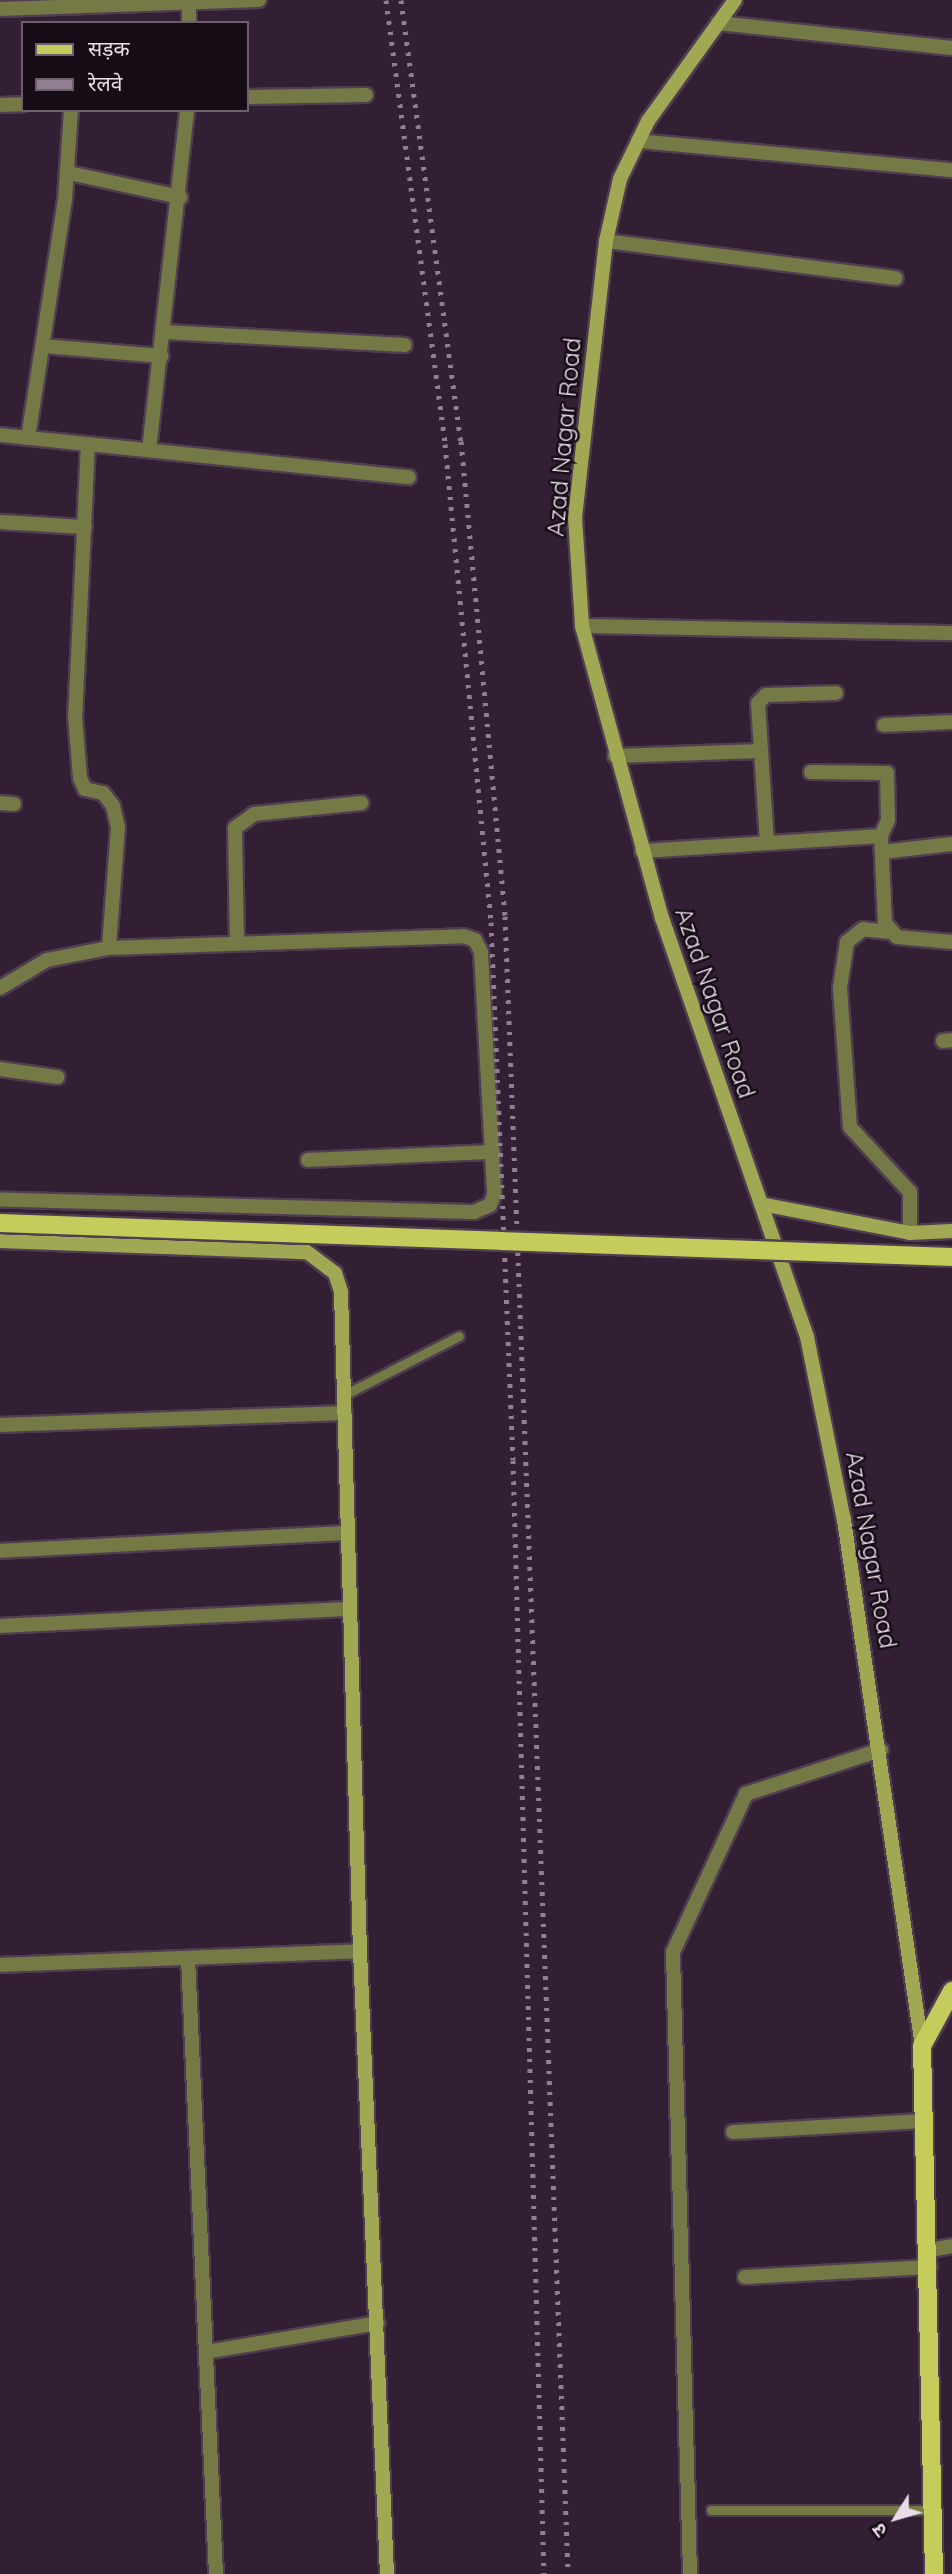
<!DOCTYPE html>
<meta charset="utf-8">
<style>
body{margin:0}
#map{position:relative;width:952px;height:2574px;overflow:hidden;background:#321f33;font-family:Quicksand,"Noto Sans Devanagari",sans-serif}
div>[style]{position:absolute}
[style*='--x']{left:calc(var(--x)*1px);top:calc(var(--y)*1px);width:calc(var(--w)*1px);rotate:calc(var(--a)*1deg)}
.roads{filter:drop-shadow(2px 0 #4f3d50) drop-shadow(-2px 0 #4f3d50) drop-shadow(0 2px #4f3d50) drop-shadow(0 -2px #4f3d50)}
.lane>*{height:9px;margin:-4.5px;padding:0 4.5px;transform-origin:4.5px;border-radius:4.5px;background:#747946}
.street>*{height:14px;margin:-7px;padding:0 7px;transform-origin:7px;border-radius:7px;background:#747946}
.secondary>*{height:14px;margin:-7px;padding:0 7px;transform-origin:7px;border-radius:7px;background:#a1a853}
.primary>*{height:18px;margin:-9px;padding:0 9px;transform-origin:9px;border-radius:9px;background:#c4cc5b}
.rail>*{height:5px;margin-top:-2.5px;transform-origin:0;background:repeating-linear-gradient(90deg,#8f7f90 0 3.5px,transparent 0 10.5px)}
.bridges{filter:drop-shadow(2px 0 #4f3d50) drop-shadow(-2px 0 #4f3d50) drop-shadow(0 2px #4f3d50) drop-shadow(0 -2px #4f3d50)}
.primary-bridge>*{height:18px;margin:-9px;padding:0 9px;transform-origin:9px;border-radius:9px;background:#c4cc5b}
span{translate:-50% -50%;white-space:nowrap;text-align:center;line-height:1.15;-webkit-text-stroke:5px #150c15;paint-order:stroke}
.street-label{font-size:24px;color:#e9dce9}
.legend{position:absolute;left:21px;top:21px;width:228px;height:91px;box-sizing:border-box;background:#150c15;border:2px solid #6a5f6a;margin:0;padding:9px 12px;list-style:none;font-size:21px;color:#e9dce9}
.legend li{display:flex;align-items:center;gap:14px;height:35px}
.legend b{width:35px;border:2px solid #6a5f6a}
.north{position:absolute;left:861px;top:2483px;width:70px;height:70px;-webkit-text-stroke:5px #150c15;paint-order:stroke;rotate:233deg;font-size:19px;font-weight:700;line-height:28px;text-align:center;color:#e9dce9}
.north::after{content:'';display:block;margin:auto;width:24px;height:32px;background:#e9dce9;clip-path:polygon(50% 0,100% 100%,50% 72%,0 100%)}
</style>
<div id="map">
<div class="roads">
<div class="lane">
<i style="--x:344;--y:1395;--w:129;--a:-27.2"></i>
<i style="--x:711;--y:2510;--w:221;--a:0"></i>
</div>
<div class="street">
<i style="--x:0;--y:9;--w:259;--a:-2"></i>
<i style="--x:189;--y:23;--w:23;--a:-90"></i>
<i style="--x:718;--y:23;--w:235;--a:6.1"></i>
<i style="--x:247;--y:97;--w:119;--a:-1"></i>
<i style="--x:0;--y:105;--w:23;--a:-2"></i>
<i style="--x:638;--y:141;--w:315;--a:5.3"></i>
<i style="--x:69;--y:173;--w:114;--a:12.2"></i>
<i style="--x:606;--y:241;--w:292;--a:7.3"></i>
<i style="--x:165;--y:332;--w:240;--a:3.1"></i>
<i style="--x:43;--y:346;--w:119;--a:4.8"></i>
<i style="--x:0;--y:435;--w:411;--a:5.9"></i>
<i style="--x:28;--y:438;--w:241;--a:-81.2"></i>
<i style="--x:65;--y:200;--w:90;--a:-86.2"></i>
<i style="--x:88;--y:444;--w:272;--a:92.7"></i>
<i style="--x:75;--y:716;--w:62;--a:85.4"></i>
<i style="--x:80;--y:778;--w:12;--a:66"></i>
<i style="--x:85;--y:789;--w:18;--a:13"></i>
<i style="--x:103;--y:793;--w:16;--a:52"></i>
<i style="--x:113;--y:806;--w:22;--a:77"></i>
<i style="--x:118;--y:827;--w:121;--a:94.3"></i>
<i style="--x:149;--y:450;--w:342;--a:-83.6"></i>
<i style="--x:0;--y:522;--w:85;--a:3.4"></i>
<i style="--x:582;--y:626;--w:370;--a:1.1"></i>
<i style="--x:884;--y:725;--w:68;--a:-2.5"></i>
<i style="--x:615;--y:756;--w:145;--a:-2"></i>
<i style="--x:811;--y:772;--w:76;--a:0.8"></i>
<i style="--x:887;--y:773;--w:47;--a:88.8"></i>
<i style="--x:888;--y:820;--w:17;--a:114"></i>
<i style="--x:881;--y:836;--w:87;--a:87.4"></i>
<i style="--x:885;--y:923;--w:18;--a:49"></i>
<i style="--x:897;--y:937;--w:55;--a:5.2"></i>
<i style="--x:0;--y:803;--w:14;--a:4"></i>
<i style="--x:767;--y:843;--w:140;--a:-93.7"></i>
<i style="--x:758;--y:703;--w:11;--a:-45"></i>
<i style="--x:766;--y:695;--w:70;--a:-1.6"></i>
<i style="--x:642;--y:851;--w:239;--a:-3.6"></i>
<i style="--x:882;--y:852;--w:70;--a:-6.5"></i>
<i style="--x:890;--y:932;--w:27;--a:-174"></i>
<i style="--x:863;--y:929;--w:21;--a:141"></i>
<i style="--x:847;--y:942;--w:47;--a:98.7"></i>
<i style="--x:840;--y:988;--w:139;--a:85.9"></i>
<i style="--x:850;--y:1127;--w:88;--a:47.3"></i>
<i style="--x:910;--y:1192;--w:41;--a:90"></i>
<i style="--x:237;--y:943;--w:115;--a:-91"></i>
<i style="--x:235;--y:828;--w:24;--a:-36"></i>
<i style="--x:254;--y:814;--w:108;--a:-5.9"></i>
<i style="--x:0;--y:988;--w:55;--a:-30.8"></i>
<i style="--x:47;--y:960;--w:63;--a:-11"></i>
<i style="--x:109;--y:948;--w:355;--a:-1.9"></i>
<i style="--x:464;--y:936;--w:12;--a:20"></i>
<i style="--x:475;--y:940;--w:13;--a:63"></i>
<i style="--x:481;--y:952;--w:243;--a:86.9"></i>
<i style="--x:494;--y:1195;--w:11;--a:112"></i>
<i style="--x:490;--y:1205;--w:17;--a:156"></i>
<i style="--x:474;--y:1212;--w:474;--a:-178.5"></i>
<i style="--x:943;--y:1041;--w:9;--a:-6"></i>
<i style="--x:0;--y:1069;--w:58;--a:8"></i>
<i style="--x:308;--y:1160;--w:185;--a:-2.5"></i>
<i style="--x:0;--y:1425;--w:345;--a:-2"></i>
<i style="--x:0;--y:1551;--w:348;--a:-3"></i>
<i style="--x:0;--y:1626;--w:350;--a:-2.8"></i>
<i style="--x:188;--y:1958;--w:617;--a:87.4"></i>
<i style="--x:0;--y:1965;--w:360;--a:-2.2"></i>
<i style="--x:733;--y:2132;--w:191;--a:-3.3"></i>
<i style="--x:930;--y:2250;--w:22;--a:-10"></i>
<i style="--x:745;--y:2277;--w:185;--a:-3.1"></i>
<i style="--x:206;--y:2352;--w:174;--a:-9.6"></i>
<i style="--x:690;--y:2574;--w:622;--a:-91.57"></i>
<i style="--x:673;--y:1952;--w:174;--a:-65.2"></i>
<i style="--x:746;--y:1794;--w:142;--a:-18.1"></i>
</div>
<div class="secondary">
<i style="--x:735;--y:0;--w:149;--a:125.7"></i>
<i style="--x:648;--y:121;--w:64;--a:115.8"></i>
<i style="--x:620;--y:179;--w:64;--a:102.7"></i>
<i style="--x:606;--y:241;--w:278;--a:96.4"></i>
<i style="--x:575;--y:517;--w:109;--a:86.3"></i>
<i style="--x:582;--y:626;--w:303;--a:74.7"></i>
<i style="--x:662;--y:918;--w:443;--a:70.9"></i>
<i style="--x:807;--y:1337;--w:187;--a:78.6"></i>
<i style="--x:844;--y:1520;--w:532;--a:81.57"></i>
<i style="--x:761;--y:1204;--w:152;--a:11"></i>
<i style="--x:910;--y:1233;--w:42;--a:-2.7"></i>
<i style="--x:0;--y:1241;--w:307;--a:2.1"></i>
<i style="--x:307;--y:1252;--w:35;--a:37"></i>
<i style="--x:335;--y:1273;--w:20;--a:72"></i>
<i style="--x:341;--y:1292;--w:659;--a:88.35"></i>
<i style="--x:360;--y:1951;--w:624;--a:87.52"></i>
</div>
<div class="primary">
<i style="--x:934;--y:2574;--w:528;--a:-91.3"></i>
<i style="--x:922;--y:2046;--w:63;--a:-61.4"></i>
</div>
</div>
<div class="rail">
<i style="--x:386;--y:0;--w:448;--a:82.4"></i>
<i style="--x:445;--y:444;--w:480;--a:84.5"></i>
<i style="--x:491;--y:922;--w:538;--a:87.66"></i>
<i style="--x:513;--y:1460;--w:1114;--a:88.41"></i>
<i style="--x:401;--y:0;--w:445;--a:82.3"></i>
<i style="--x:461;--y:441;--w:477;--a:84.7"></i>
<i style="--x:505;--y:916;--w:1659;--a:87.82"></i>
</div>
<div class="bridges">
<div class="primary-bridge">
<i style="--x:0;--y:1223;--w:953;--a:2.05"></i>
</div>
</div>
<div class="street-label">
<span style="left:564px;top:437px;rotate:-85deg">Azad Nagar Road</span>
<span style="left:715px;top:1003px;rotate:71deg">Azad Nagar Road</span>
<span style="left:871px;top:1550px;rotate:80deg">Azad Nagar Road</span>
</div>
<ul class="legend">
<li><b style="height:9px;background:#c4cc5b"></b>सड़क</li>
<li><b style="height:9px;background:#8f7f90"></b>रेलवे</li>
</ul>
<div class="north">उ</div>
</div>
